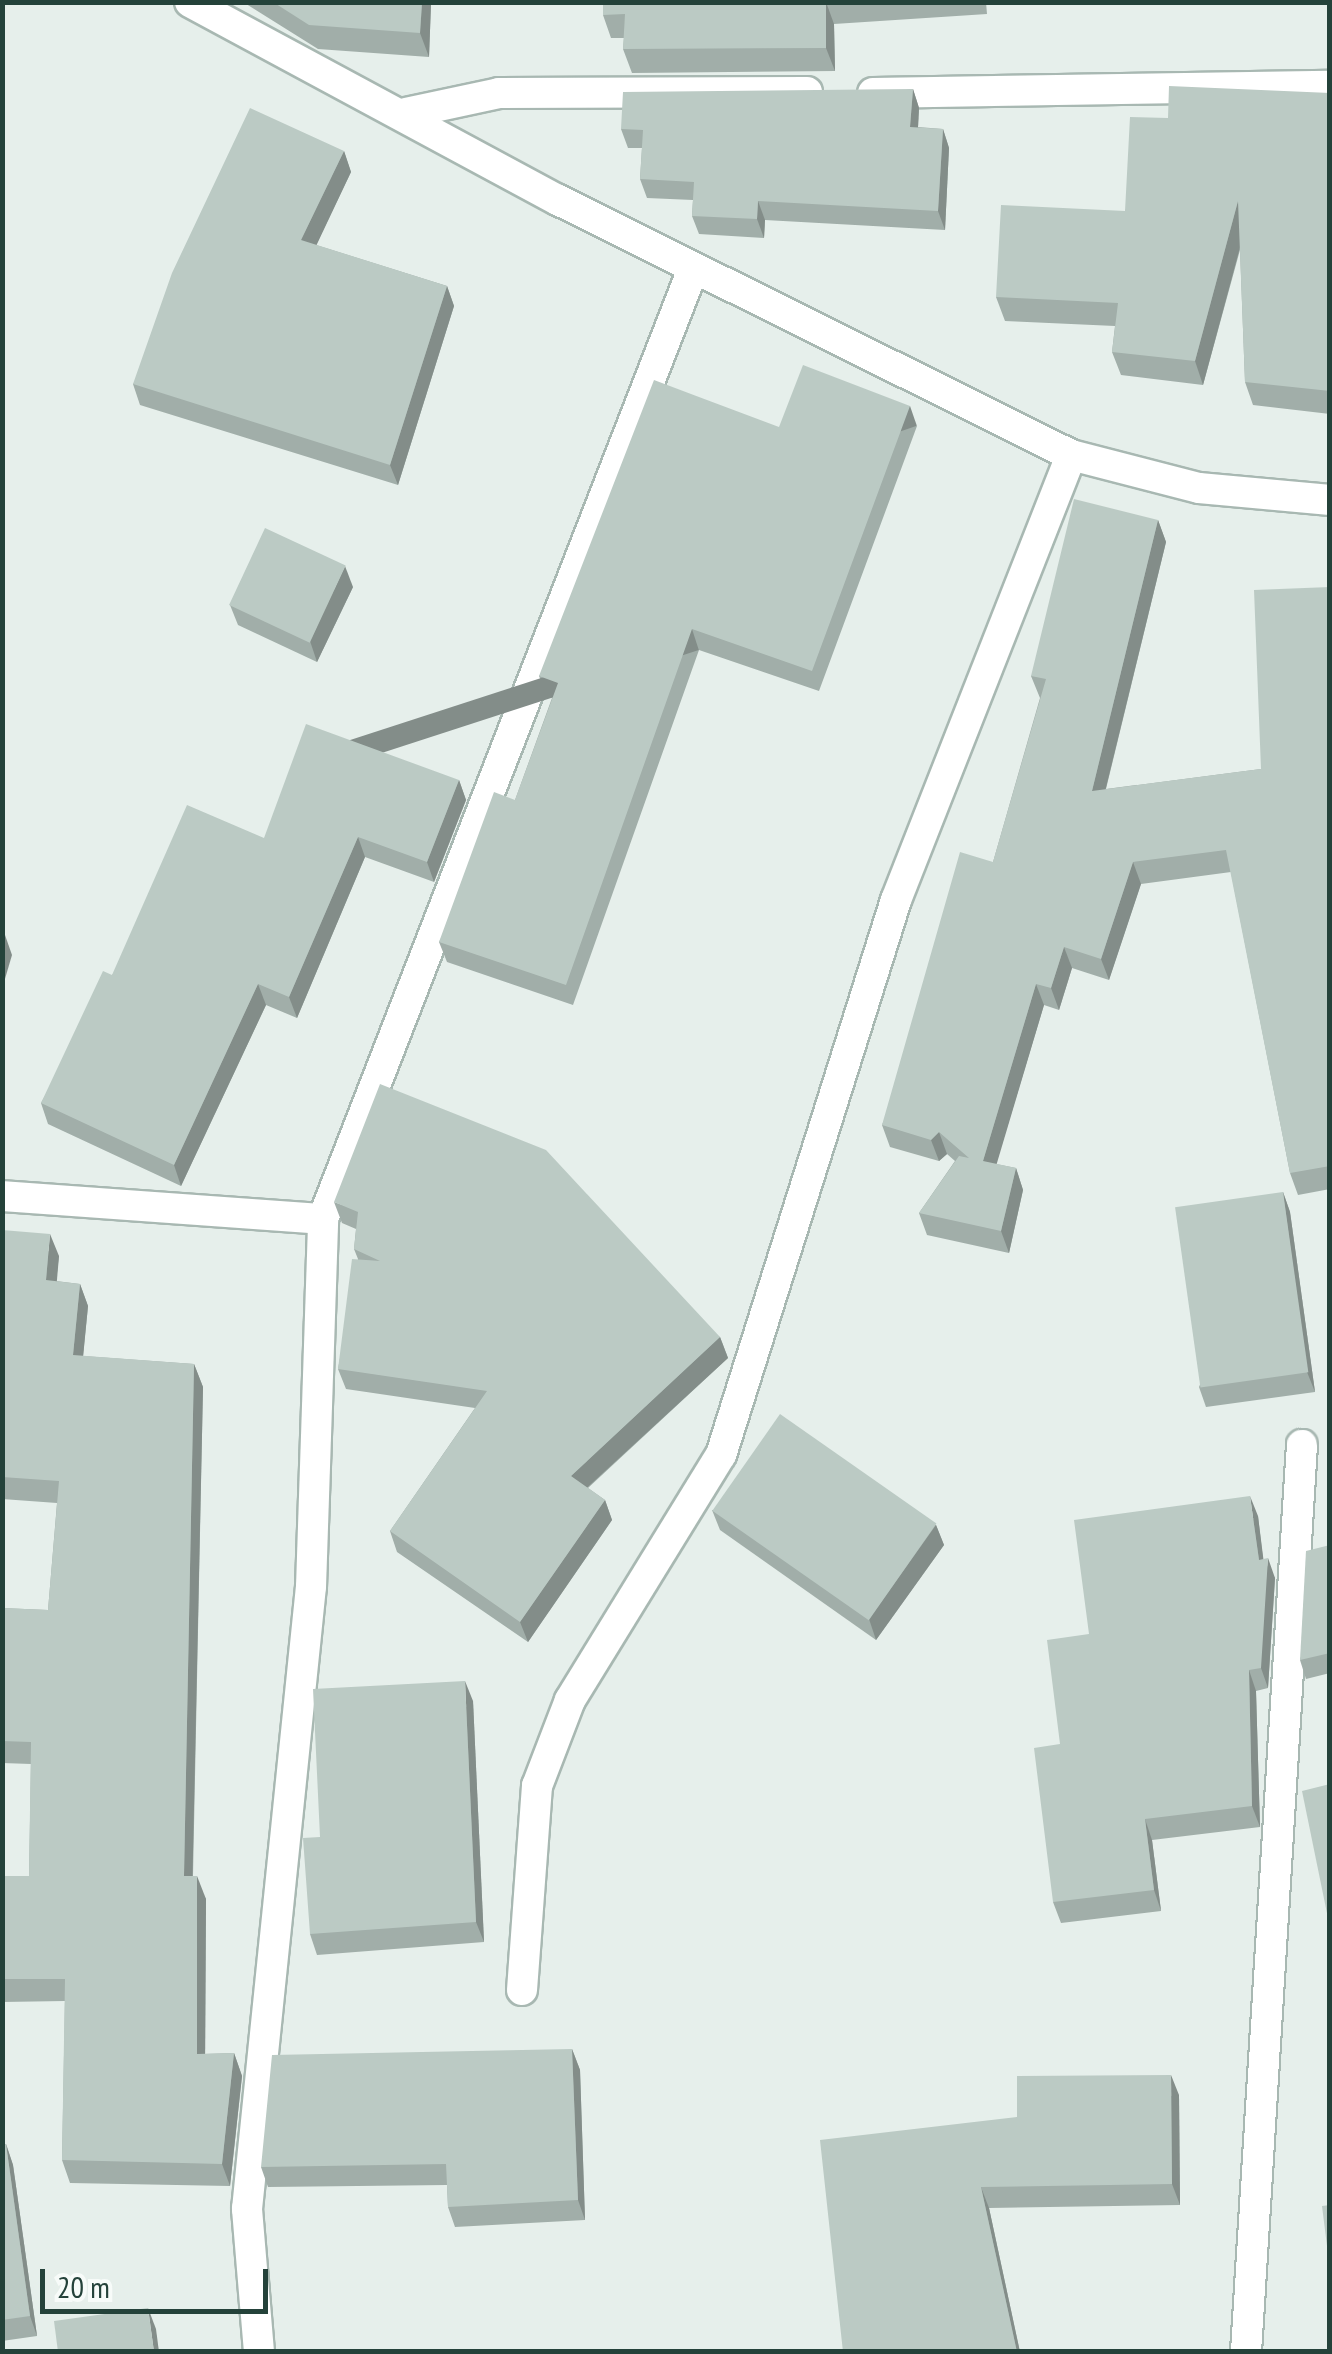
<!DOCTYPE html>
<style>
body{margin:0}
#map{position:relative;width:1332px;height:2354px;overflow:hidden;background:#e6efeb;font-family:"PT Sans Narrow",sans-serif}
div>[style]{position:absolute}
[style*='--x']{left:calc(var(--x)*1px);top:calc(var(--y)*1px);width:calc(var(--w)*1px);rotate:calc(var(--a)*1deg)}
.roads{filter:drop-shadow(2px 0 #a8b8b2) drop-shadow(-2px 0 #a8b8b2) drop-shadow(0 2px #a8b8b2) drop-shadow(0 -2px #a8b8b2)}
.street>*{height:30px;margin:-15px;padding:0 15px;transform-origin:15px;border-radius:15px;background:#fff}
.wall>*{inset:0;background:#a1aea9}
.shaded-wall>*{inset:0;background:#838d89;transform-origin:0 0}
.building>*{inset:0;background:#bbcac4;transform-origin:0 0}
span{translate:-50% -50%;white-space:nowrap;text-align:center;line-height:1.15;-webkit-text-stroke:8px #f7fbf9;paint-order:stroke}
.frame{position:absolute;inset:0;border:5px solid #24423a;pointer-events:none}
.scale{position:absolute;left:40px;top:2269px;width:228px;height:45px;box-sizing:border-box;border:5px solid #24423a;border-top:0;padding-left:12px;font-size:30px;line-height:35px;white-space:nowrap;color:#24423a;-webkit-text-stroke:8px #f7fbf9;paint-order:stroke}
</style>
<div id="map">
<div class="roads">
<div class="street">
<i style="--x:190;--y:2;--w:418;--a:28.3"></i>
<i style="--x:558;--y:200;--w:573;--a:26.43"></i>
<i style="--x:1071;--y:455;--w:132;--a:14.5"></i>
<i style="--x:1199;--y:488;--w:132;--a:5.2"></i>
<i style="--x:873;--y:93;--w:457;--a:-0.9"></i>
<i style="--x:406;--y:113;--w:95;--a:-12.1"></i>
<i style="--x:499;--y:93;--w:308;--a:-0.2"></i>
<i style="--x:2;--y:1196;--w:322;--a:4.1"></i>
<i style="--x:522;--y:1990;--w:205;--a:-85.8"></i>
<i style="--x:537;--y:1786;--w:92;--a:-69"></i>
<i style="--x:570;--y:1700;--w:288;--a:-58.4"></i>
<i style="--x:721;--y:1455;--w:582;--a:-72.5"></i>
<i style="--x:896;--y:900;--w:478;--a:-68.5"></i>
<i style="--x:259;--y:2352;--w:144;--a:-94.8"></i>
<i style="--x:247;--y:2209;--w:625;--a:-84.13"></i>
<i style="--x:311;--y:1587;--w:368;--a:-88.1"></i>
<i style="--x:323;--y:1219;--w:1020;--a:-68.72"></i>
<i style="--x:1246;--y:2352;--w:909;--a:-86.47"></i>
</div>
</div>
<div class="wall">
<i style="clip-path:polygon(243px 2px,582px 2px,431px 4px,429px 57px,318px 49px)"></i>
<i style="clip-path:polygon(603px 2px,986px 2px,987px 14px,834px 24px,835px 71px,632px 73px,623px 49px,624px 38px,611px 38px,603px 15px)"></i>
<i style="clip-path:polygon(913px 89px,919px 108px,918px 127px,943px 129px,949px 148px,945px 230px,765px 220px,764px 238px,699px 234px,692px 216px,693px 200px,647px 198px,640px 179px,642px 148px,628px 148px,621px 129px)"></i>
<i style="clip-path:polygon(1330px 93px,1330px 414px,1253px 405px,1245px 382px,1240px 250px,1203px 385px,1121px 375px,1112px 352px,1115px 326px,1005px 321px,996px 297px,1125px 211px,1168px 118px)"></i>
<i style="clip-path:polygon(344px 151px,351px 172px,316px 245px,447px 286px,454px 306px,398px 485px,140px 405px,133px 384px)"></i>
<i style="clip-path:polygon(917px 426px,819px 691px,699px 650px,573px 1005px,447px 962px,439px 942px,515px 800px,552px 698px,547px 696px,539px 676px,779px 427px)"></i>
<i style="clip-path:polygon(1158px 520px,1166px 542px,1106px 789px,1261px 769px,1330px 587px,1330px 1189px,1298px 1195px,1290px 1173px,1231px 872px,1141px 884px,1109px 980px,1072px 968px,1059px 1010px,1044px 1005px,996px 1164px,1016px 1168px,1023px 1190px,1009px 1253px,927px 1235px,919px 1213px,955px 1161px,947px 1154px,939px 1161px,890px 1147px,882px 1125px,993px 862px,1040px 698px,1031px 676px)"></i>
<i style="clip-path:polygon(353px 587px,317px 662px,238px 625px,230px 605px)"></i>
<i style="clip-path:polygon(459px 780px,466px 800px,434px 882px,365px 857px,297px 1018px,266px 1005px,181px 1186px,48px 1124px,41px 1103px,112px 975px,264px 838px)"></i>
<i style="clip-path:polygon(1283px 1192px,1290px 1212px,1315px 1392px,1206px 1407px,1199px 1387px)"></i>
<i style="clip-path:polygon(334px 1202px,720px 1337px,728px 1358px,588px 1488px,605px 1500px,612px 1520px,528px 1642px,397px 1552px,390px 1531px,475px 1408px,346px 1389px,338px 1369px,358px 1259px,354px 1249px,356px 1229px,342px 1223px)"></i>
<i style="clip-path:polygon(2px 1230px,59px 1256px,56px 1281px,80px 1284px,88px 1306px,83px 1356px,194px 1364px,203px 1387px,193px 1876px,206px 1899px,205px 2054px,234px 2053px,242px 2076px,230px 2186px,70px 2183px,62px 2160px,65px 2001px,2px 2002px,2px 1876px,29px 1876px,31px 1764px,2px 1763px,2px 1608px,48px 1610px,57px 1503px,2px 1499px)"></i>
<i style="clip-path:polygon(712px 1510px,936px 1525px,944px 1545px,876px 1640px,720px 1530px)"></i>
<i style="clip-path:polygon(1258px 1516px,1263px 1559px,1275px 1578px,1268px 1688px,1256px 1691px,1260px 1827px,1152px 1840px,1161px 1911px,1061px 1923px,1053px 1902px,1060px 1744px,1089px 1634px)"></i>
<i style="clip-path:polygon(1330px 1545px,1330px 1673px,1306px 1679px,1300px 1660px)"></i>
<i style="clip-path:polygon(473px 1701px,484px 1942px,317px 1955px,310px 1934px,320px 1837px)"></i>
<i style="clip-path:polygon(572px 2049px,580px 2070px,585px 2220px,455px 2227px,448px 2207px,447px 2185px,268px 2187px,261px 2167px)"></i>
<i style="clip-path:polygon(1179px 2095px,1180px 2205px,989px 2208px,1020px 2352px,843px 2352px,1017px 2117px)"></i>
<i style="clip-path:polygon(6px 2144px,13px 2165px,37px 2336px,2px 2341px,2px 2145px)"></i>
</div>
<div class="shaded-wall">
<i style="clip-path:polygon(422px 2px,431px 4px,429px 57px,420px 33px)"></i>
<i style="clip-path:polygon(826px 2px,834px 24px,835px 71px,826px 48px)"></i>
<i style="clip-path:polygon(913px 89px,919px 108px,917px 146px,910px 127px)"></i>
<i style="clip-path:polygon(943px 129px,949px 148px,945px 230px,938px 211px)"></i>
<i style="clip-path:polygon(344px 151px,351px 172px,309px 261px,301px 240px)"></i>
<i style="clip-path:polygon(758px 201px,765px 220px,764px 238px,757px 219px)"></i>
<i style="clip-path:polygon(1238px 201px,1246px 225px,1203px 385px,1195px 361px)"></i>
<i style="clip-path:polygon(447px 286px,454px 306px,398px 485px,390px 465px)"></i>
<i style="left:910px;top:406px;width:21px;height:283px;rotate:71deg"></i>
<i style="clip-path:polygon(1158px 520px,1166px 542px,1100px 812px,1092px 791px)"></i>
<i style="clip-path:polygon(345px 566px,353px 587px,317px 662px,310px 641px)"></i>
<i style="left:692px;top:629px;width:22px;height:378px;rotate:72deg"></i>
<i style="clip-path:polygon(459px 780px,466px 800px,434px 882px,427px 862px)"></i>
<i style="clip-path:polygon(358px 837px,365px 857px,297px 1018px,289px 997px)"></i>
<i style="clip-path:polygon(1133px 862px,1141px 884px,1109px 980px,1101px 959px)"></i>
<i style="clip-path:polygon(5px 935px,12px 955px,2px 989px,2px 943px)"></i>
<i style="clip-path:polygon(1064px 947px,1072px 968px,1059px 1010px,1051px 988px)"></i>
<i style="clip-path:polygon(258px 984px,266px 1005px,181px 1186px,174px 1165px)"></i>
<i style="clip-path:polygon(1036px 984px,1044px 1005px,991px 1183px,983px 1161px)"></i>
<i style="clip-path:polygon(939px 1132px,947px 1154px,939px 1161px,931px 1140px)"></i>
<i style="clip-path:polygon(1016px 1168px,1023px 1190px,1009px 1253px,1001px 1231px)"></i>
<i style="clip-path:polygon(1283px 1192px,1290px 1212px,1315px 1392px,1307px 1372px)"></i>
<i style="clip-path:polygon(50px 1234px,59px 1256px,55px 1303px,46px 1280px)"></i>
<i style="clip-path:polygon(80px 1284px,88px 1306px,81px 1378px,73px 1355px)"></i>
<i style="clip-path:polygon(720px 1337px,728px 1358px,578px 1496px,571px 1476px)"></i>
<i style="clip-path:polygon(194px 1364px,203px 1387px,192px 1899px,184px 1876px)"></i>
<i style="clip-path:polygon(1250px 1496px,1258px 1516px,1266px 1580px,1268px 1558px,1275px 1578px,1268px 1688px,1261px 1668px,1259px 1560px)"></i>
<i style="clip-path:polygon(605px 1500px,612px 1520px,528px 1642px,520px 1622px)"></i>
<i style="clip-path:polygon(936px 1525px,944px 1545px,876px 1640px,869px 1619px)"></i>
<i style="clip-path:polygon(1249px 1670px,1256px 1691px,1260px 1827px,1252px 1806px)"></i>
<i style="clip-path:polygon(465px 1681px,473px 1701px,484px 1942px,476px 1922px)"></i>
<i style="clip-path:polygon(1145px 1819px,1152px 1840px,1161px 1911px,1154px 1890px)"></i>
<i style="clip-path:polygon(197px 1876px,206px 1899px,205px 2077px,197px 2054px)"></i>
<i style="clip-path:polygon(572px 2049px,580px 2070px,585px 2220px,578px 2200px)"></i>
<i style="clip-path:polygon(234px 2053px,242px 2076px,230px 2186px,222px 2164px)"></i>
<i style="clip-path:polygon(1171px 2075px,1179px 2095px,1180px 2205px,1172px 2184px)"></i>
<i style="clip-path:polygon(6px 2144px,13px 2165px,37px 2336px,30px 2316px)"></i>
<i style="clip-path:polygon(981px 2187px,989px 2208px,1020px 2352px,1017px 2352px)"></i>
<i style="clip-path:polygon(148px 2308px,156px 2329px,159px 2352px,154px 2352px)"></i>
</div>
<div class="building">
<i style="clip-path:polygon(273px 2px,422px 2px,420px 33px,309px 25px)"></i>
<i style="clip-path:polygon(603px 2px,826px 2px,826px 48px,623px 49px,625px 14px,603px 15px)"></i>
<i style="clip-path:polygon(1169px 86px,1330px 93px,1330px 391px,1245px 382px,1238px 201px,1195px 361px,1112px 352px,1118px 303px,996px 297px,1001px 205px,1125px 211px,1130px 117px,1168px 118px)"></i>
<i style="clip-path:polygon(913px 89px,910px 127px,943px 129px,938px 211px,758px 201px,757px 219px,692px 216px,694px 182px,640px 179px,643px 130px,621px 129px,623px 92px)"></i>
<i style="clip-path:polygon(250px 108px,344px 151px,301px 240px,447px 286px,390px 465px,133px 384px,172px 273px)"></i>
<i style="clip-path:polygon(803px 365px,910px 406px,812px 671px,692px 629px,566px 985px,439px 942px,494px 792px,515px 800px,558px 683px,539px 676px,654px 380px,779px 427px)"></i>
<i style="clip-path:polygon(1074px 499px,1158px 520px,1092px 791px,1261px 769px,1254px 590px,1330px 587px,1330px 1166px,1290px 1173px,1226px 850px,1133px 862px,1101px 959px,1064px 947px,1051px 988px,1036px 984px,983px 1161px,1016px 1168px,1001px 1231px,919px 1213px,959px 1156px,969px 1158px,939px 1132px,931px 1140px,882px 1125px,960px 852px,993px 862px,1046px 679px,1031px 676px)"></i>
<i style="left:265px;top:528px;width:89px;height:85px;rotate:25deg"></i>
<i style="clip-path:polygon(306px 724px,459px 780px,427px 862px,358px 837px,289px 997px,258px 984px,174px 1165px,41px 1103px,103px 971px,112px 975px,187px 805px,264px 838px)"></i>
<i style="clip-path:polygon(380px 1084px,546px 1150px,720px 1337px,571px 1476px,605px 1500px,520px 1622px,390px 1531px,487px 1391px,338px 1369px,352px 1259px,380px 1261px,354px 1249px,358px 1212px,334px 1202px)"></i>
<i style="left:1283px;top:1192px;width:182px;height:109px;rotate:82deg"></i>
<i style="clip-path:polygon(2px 1230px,50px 1234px,46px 1280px,80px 1284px,73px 1355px,194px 1364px,184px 1876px,197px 1876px,197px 2054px,234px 2053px,222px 2164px,62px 2160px,65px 1979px,2px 1979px,2px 1876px,29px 1876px,31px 1742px,2px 1741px,2px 1608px,48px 1610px,59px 1481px,2px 1477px)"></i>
<i style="left:780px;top:1414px;width:191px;height:118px;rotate:35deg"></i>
<i style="clip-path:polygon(1250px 1496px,1259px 1560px,1268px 1558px,1261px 1668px,1249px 1670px,1252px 1806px,1145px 1819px,1154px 1890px,1053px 1902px,1034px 1748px,1060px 1744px,1047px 1640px,1089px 1634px,1074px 1520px)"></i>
<i style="clip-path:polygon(1330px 1545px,1330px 1653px,1300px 1660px,1306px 1551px)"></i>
<i style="clip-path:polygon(465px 1681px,476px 1922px,310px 1934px,303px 1838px,320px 1837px,313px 1689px)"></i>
<i style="clip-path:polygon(1330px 1784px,1330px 1928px,1302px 1791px)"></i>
<i style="clip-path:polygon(572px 2049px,578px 2200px,448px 2207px,446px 2164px,261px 2167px,272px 2055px)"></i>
<i style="clip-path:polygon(1171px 2075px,1172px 2184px,981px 2187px,1017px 2352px,843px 2352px,820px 2140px,1017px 2117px,1017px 2076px)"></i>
<i style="clip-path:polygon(6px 2144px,30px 2316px,2px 2320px,2px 2145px)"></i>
<i style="clip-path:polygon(1330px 2205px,1330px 2270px,1322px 2206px)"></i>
<i style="clip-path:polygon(148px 2308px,154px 2352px,58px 2352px,54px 2321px)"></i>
</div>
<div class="frame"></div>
<div class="scale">20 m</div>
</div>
